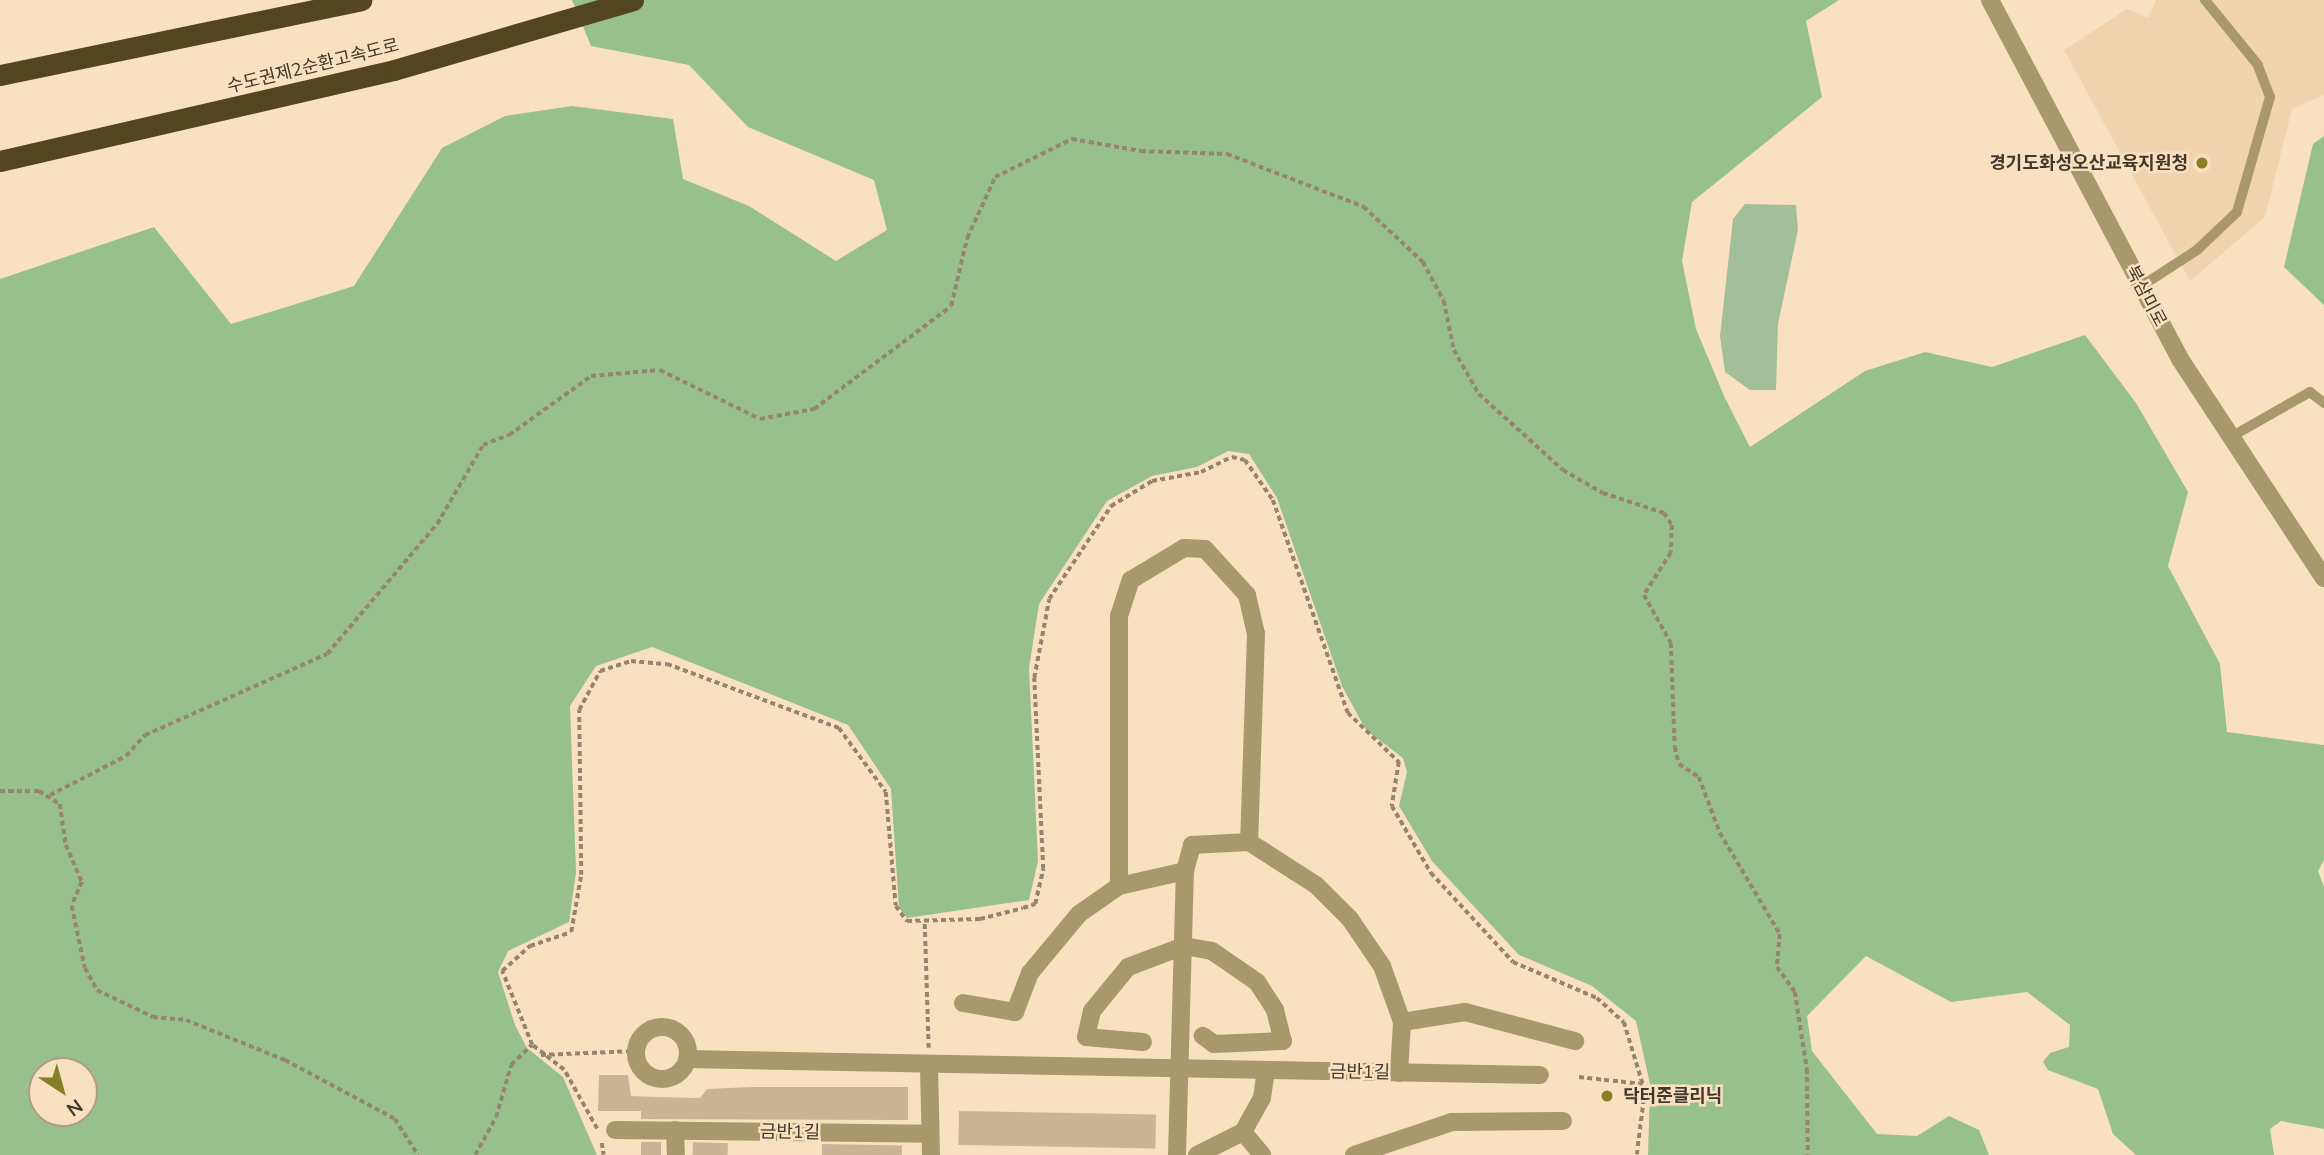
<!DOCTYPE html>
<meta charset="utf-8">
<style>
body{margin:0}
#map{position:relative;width:2324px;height:1155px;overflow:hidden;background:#f9e0c1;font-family:"Nunito Sans","Noto Sans KR",sans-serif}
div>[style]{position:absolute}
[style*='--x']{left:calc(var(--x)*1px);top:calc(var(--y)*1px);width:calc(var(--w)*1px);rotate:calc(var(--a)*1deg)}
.built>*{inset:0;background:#f1d4af}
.green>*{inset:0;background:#a2bf9a}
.forest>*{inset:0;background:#98c08d}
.building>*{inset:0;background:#cbb395;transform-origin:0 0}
.path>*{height:3.5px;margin-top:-1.75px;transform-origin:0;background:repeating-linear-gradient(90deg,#95846f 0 5px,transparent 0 8.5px)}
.service>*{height:10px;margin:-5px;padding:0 5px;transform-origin:5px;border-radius:5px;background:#a9986c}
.minor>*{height:18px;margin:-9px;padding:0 9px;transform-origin:9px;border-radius:9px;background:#a9986c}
.minor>.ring{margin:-9px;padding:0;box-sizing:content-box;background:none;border:18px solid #a9986c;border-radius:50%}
.tertiary>*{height:18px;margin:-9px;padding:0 9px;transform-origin:9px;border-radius:9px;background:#a9986c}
.motorway>*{height:21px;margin:-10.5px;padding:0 10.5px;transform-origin:10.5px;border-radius:10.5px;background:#524520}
.dots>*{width:19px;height:19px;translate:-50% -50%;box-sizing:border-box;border:4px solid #f9e0c1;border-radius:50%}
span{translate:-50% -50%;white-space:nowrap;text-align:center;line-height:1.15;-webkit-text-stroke:5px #f9e0c1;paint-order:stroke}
.street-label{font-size:18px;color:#41382b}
.poi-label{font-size:18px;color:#41382b;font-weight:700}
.right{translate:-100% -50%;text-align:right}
.left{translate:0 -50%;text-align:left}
.north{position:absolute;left:28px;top:1057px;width:70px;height:70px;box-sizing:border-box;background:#f9e0c1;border:2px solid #af9d85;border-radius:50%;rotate:144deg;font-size:19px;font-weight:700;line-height:28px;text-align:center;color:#41382b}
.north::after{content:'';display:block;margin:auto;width:24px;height:32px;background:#887e25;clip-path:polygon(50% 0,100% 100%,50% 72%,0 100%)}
</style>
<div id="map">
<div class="built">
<i style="clip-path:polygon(2156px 0,2324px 0,2324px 95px,2292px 109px,2265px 217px,2190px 281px,2064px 50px,2127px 9px,2148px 18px)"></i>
</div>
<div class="green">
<i style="clip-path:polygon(1745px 204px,1796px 205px,1798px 230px,1778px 324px,1776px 390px,1750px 390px,1725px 372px,1720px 336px,1733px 219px)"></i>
</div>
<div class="forest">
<i style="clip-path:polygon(evenodd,572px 0,1839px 0,1806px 21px,1822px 97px,1692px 202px,1682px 261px,1696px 329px,1724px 396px,1750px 447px,1865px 371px,1925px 352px,1992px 367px,2085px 335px,2136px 403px,2188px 492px,2168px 566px,2220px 664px,2227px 732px,2324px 745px,2324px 860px,2318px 871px,2324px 887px,2324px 1129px,2281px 1121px,2270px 1129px,2274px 1155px,2136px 1155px,2113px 1134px,2098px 1089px,2048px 1070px,2043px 1062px,2050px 1053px,2069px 1047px,2070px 1025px,2027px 992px,1951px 1002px,1866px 956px,1807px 1016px,1812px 1051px,1877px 1134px,1917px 1136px,1949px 1116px,1979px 1130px,1989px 1155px,1648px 1155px,1650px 1084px,1636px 1021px,1592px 986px,1519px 955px,1432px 861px,1399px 806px,1407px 772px,1403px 758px,1366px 730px,1342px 686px,1277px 498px,1249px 454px,1228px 451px,1197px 467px,1152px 476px,1107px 501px,1039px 604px,1029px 668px,1038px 861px,1029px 900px,907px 918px,899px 908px,891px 789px,848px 725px,652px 647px,596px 666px,570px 706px,576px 872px,569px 922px,508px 951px,498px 972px,515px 1025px,527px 1048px,563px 1077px,597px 1155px,0 1155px,0 279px,154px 227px,231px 324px,354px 286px,442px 148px,505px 116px,572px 106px,673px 119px,683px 179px,749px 206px,836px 261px,887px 230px,874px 180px,748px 127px,689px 65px,591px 46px,572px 0,42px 1071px,84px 1071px,84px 1113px,42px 1113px,42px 1071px)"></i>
<i style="clip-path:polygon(2324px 136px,2324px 305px,2284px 267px,2313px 144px)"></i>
</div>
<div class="building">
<i style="clip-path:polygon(599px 1075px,628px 1075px,631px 1096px,656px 1097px,700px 1098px,707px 1089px,751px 1087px,908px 1087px,908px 1120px,641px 1119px,641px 1111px,598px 1111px)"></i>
<i style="left:959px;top:1111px;width:197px;height:34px;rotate:1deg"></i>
<i style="left:641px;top:1142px;width:20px;height:13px"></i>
<i style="left:693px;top:1142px;width:35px;height:13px;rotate:2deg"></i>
<i style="left:822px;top:1144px;width:80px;height:11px;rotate:1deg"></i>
</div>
<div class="path">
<i style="--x:0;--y:791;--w:39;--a:0"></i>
<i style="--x:39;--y:791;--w:25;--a:32"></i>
<i style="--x:60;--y:804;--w:41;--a:81.7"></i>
<i style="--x:66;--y:845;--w:40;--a:66.6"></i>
<i style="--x:82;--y:882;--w:26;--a:113"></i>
<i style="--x:72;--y:906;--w:63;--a:78.2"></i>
<i style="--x:85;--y:968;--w:25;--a:61"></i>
<i style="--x:97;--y:990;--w:62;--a:25.7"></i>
<i style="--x:153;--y:1017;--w:33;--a:5"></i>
<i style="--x:186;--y:1020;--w:107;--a:22"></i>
<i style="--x:285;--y:1060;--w:125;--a:28.2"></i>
<i style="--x:395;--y:1119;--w:43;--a:57.4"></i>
<i style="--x:50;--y:795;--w:85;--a:-27.2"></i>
<i style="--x:126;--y:756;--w:28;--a:-48"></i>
<i style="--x:145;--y:735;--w:199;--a:-24"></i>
<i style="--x:327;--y:654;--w:170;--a:-49.8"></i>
<i style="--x:437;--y:524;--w:91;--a:-59.8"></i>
<i style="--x:483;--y:445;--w:28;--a:-21"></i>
<i style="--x:509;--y:435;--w:101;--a:-35.7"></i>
<i style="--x:591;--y:376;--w:69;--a:-5"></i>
<i style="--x:660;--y:370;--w:111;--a:26.1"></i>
<i style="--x:760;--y:419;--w:55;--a:-10.5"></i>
<i style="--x:814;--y:409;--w:171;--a:-36.9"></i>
<i style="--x:951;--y:306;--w:70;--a:-76.8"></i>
<i style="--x:967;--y:238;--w:67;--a:-65.3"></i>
<i style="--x:995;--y:177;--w:86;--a:-26.3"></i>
<i style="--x:1072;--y:139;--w:70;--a:9.9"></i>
<i style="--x:1141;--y:151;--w:86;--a:2"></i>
<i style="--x:1227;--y:154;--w:147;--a:21.1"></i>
<i style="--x:1364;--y:207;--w:81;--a:43"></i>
<i style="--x:1423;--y:262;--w:44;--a:61.7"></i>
<i style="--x:1444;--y:301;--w:50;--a:78.5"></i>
<i style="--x:1454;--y:350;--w:51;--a:60.4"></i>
<i style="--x:1479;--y:394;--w:113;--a:42.1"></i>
<i style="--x:1563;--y:470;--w:46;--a:29.9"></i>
<i style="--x:1603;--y:493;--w:64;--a:18.2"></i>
<i style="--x:1664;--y:513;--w:14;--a:56"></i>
<i style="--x:1672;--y:525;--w:28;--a:92"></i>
<i style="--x:1671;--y:553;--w:50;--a:122.7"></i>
<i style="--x:1644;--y:595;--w:55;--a:60.6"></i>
<i style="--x:1671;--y:643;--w:104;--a:87.8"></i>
<i style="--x:1675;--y:747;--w:17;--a:77"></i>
<i style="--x:1679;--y:764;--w:24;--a:33"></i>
<i style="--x:1699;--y:777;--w:60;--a:69.4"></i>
<i style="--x:1720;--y:833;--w:117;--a:59.3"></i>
<i style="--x:1780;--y:934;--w:33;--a:95"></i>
<i style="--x:1777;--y:967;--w:31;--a:54"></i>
<i style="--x:1795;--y:992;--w:78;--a:81.1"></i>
<i style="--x:1807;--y:1069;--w:86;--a:89.3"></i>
<i style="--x:925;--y:924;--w:124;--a:88.2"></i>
<i style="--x:541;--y:1055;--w:95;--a:-2.4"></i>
<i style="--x:1579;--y:1077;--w:64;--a:6.2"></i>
<i style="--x:597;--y:1129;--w:68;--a:-119.2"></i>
<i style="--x:564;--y:1070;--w:41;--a:-142"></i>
<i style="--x:532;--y:1045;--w:80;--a:-112.1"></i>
<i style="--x:502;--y:971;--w:38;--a:-42"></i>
<i style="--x:530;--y:946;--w:43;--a:-18.9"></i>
<i style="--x:571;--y:932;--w:58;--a:-80"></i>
<i style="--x:581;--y:875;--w:165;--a:-90.7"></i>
<i style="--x:579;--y:710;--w:44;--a:-61.7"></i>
<i style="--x:600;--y:671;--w:33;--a:-18"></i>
<i style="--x:631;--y:661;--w:36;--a:5"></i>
<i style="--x:667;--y:664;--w:184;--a:20.4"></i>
<i style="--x:839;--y:728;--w:79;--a:53.7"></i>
<i style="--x:886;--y:792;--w:114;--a:85"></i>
<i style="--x:896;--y:906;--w:19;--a:54"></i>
<i style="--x:907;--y:921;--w:73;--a:-1.6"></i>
<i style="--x:980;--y:919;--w:44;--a:-14.3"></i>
<i style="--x:1023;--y:908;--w:13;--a:-18"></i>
<i style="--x:1035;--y:904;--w:36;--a:-77"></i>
<i style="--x:1043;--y:869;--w:191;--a:-92.7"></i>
<i style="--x:1034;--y:678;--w:80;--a:-79.2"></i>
<i style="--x:1049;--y:599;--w:112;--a:-56.3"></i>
<i style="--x:1111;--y:506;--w:48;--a:-31.4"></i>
<i style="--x:1152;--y:481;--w:50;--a:-10.4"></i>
<i style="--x:1201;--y:472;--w:34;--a:-26"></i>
<i style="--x:1232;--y:457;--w:13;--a:13"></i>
<i style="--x:1245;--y:460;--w:49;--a:55"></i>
<i style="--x:1273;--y:500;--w:226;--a:70.6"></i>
<i style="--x:1348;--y:713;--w:71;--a:43.9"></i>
<i style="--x:1399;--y:762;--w:45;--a:99"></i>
<i style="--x:1392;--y:806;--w:78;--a:59.8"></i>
<i style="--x:1431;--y:873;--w:121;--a:47.3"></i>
<i style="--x:1513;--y:962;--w:91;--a:23.2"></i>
<i style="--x:1597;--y:998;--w:36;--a:42"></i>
<i style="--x:1624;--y:1022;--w:72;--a:73.1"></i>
<i style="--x:1645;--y:1091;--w:64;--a:97.1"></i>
<i style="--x:602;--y:1143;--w:12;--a:81"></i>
<i style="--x:475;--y:1155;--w:43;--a:-61.1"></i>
<i style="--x:496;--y:1117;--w:54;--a:-73.9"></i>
<i style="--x:511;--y:1065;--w:29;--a:-44"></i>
</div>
<div class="service">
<i style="--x:2140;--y:287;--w:68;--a:-33"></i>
<i style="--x:2197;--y:250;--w:55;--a:-43.5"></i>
<i style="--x:2237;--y:212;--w:120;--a:-74"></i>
<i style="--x:2270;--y:97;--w:34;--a:-111"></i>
<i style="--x:2258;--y:65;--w:84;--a:-129.2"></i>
<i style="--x:2229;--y:438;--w:93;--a:-29.6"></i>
<i style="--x:2310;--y:392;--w:18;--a:38"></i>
</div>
<div class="minor">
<i style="--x:1119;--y:886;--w:270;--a:-90"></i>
<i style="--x:1119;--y:616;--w:38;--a:-72"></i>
<i style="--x:1131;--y:580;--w:62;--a:-31.1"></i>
<i style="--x:1184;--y:548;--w:21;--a:3"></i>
<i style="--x:1205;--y:549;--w:62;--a:47.6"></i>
<i style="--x:1247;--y:595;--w:40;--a:77"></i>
<i style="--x:1256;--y:634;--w:208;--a:91.9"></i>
<i style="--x:963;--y:1003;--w:53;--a:9.8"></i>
<i style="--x:1015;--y:1012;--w:42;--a:-69"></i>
<i style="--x:1030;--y:973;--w:77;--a:-50.3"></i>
<i style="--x:1079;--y:914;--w:49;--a:-35"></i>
<i style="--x:1119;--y:886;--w:68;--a:-12.8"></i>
<i style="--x:1402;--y:1022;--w:64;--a:-9"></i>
<i style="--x:1465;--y:1012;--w:114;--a:14.8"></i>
<i class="ring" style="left:636px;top:1027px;width:34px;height:34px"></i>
<i style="--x:1143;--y:1042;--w:57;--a:-175"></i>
<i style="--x:1086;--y:1037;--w:27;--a:-77"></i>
<i style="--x:1092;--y:1011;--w:57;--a:-50.7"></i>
<i style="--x:1128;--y:967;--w:60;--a:-20.6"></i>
<i style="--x:1184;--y:946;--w:28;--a:10"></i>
<i style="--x:1212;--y:951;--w:55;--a:34.6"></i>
<i style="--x:1257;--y:982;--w:33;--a:57"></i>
<i style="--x:1275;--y:1010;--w:32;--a:76"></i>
<i style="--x:1283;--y:1041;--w:69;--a:177.5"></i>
<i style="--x:1214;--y:1044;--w:14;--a:-144"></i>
<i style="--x:687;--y:1059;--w:853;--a:1.07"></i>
<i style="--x:929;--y:1066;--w:89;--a:88.7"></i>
<i style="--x:615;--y:1130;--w:315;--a:0.7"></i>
<i style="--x:675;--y:1130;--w:25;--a:88"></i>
<i style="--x:1243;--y:1132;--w:30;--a:50"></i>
<i style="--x:1177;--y:1155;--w:284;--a:-88.4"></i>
<i style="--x:1185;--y:871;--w:27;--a:-75"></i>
<i style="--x:1192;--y:845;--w:57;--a:-3"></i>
<i style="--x:1249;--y:842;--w:80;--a:32.7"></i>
<i style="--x:1316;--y:885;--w:48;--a:45"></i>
<i style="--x:1350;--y:919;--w:57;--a:55.8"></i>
<i style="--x:1382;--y:966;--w:59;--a:70.3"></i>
<i style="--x:1402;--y:1022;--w:51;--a:93.4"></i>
<i style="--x:1197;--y:1155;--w:51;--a:-26.6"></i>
<i style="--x:1243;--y:1132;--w:39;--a:-61"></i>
<i style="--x:1262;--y:1098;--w:27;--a:-82"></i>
<i style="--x:1354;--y:1155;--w:103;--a:-18.6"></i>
<i style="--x:1452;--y:1122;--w:111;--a:-0.5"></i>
</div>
<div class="tertiary">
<i style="--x:1990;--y:0;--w:406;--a:62.1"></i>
<i style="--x:2180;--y:359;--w:262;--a:56.7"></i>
</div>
<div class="motorway">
<i style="--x:0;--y:75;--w:369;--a:-11.7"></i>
<i style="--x:0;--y:161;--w:404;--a:-13"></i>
<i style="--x:394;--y:70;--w:249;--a:-16.3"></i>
</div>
<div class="dots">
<i style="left:2202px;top:163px;background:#887e25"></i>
<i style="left:1607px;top:1096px;background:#887e25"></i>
</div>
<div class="street-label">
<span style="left:313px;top:66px;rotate:-14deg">수도권제2순환고속도로</span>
<span style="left:2146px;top:296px;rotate:62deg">북삼미로</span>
<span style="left:1360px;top:1072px;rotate:1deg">금반1길</span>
<span style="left:790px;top:1132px;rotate:1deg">금반1길</span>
</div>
<div class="poi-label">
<span class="right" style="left:2188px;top:163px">경기도화성오산교육지원청</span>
<span class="left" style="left:1623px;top:1096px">닥터준클리닉</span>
</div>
<div class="north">N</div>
</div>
